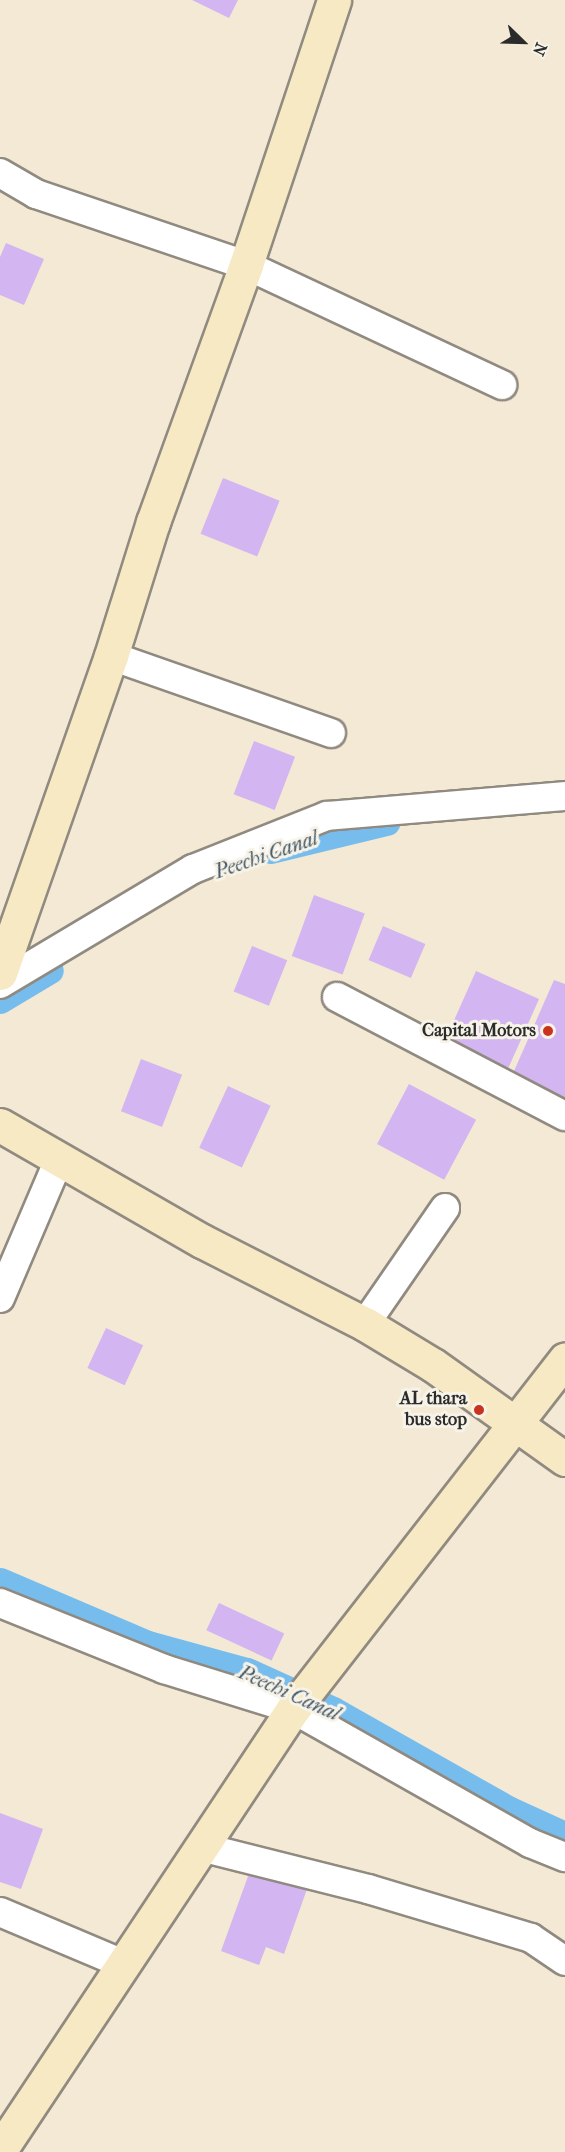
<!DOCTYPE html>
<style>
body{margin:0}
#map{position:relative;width:565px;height:2152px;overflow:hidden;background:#f4e9d4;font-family:"IM FELL French Canon",serif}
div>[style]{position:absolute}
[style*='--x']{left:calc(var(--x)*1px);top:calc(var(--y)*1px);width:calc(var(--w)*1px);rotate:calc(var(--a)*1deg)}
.canal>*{height:27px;margin:-13.5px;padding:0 13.5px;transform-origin:13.5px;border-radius:13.5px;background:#76bdee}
.building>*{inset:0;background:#d2b5f1;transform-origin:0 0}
.roads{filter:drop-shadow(2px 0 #908a80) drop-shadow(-2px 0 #908a80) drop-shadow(0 2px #908a80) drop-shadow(0 -2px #908a80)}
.street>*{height:28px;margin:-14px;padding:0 14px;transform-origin:14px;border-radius:14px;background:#fff}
.secondary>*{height:33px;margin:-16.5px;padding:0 16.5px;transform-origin:16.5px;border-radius:16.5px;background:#f6e9c3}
.dots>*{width:16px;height:16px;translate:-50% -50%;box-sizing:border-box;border:3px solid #f7f3e8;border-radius:50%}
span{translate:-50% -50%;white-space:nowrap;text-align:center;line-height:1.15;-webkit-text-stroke:6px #f7f3e8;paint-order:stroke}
.poi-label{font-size:18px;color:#2b2b2b;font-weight:700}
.right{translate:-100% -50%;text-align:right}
.water-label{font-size:20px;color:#425766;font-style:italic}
.north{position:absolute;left:493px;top:12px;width:60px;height:60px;-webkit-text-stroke:4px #f7f3e8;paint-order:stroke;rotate:113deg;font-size:16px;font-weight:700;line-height:24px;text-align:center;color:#2b2b2b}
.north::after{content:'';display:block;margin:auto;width:21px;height:27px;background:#2b2b2b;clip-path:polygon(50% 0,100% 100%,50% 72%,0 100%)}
</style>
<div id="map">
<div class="canal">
<i style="--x:270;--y:850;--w:120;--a:-13.5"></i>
<i style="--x:0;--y:1000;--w:58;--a:-31"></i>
<i style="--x:0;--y:1581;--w:161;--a:23.1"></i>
<i style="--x:148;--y:1644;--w:103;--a:15.3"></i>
<i style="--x:247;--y:1671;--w:94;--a:24.4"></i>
<i style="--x:333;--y:1710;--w:201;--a:29.5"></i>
<i style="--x:508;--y:1809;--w:63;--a:24.5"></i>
</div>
<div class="building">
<i style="clip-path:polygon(192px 0,238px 0,229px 18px)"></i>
<i style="clip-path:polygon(6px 243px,44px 259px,24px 305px,0 295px,0 257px)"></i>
<i style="left:223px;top:478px;width:61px;height:60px;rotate:22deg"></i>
<i style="left:254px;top:741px;width:44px;height:57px;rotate:21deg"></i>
<i style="left:314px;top:895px;width:54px;height:65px;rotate:20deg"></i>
<i style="left:383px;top:926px;width:46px;height:37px;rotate:23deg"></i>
<i style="left:252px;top:946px;width:38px;height:49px;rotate:22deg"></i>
<i style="left:476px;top:971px;width:69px;height:82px;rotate:24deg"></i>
<i style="clip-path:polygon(554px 980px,565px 984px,565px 1105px,511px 1078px)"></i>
<i style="left:141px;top:1059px;width:44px;height:56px;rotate:21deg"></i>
<i style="left:409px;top:1084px;width:76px;height:68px;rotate:28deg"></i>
<i style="left:228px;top:1086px;width:47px;height:68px;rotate:25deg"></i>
<i style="left:106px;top:1328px;width:41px;height:44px;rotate:25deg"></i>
<i style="left:219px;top:1603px;width:72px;height:30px;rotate:25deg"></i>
<i style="clip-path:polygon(0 1813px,43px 1829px,21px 1889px,0 1882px)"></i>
<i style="clip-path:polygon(251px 1868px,307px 1889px,284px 1954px,266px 1947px,259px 1965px,221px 1951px)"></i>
</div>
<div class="roads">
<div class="street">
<i style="--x:0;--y:173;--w:42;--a:30.3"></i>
<i style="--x:36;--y:194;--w:222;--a:18.7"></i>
<i style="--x:246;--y:265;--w:283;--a:25.1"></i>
<i style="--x:111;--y:656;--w:233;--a:19.3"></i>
<i style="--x:0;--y:984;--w:225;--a:-30.8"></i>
<i style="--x:193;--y:869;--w:144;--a:-21.6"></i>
<i style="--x:327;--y:816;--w:239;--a:-4.8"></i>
<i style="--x:337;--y:997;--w:257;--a:27.6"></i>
<i style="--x:0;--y:1298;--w:150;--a:-66.9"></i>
<i style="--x:365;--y:1324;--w:141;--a:-55.4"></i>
<i style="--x:0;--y:1603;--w:177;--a:21.9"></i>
<i style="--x:164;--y:1669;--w:135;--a:17.2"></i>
<i style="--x:293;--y:1709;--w:272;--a:29.5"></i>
<i style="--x:530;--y:1843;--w:38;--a:22"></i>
<i style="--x:201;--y:1847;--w:172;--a:14.1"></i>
<i style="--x:368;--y:1889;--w:170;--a:16.7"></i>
<i style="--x:531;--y:1938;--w:41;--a:34.1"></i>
<i style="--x:0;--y:1912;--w:134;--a:22.9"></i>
</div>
<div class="secondary">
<i style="--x:0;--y:973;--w:336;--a:-70.7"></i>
<i style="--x:111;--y:656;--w:140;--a:-72.6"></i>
<i style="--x:153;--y:522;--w:273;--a:-70.1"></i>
<i style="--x:246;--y:265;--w:279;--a:-71.6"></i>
<i style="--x:0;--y:1125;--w:233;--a:29.9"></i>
<i style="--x:202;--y:1241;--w:183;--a:27"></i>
<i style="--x:365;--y:1324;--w:79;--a:31.1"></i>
<i style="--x:433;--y:1365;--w:162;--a:35.5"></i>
<i style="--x:0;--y:2150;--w:529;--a:-56.4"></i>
<i style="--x:293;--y:1709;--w:443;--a:-52.1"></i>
</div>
</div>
<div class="dots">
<i style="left:548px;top:1031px;background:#c8321e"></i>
<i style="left:479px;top:1410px;background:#c8321e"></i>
</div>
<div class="poi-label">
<span class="right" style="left:536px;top:1031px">Capital Motors</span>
<span class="right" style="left:467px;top:1410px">AL thara<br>bus stop</span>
</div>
<div class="water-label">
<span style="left:266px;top:855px;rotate:-19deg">Peechi Canal</span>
<span style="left:289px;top:1693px;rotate:24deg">Peechi Canal</span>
</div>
<div class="north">N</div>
</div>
